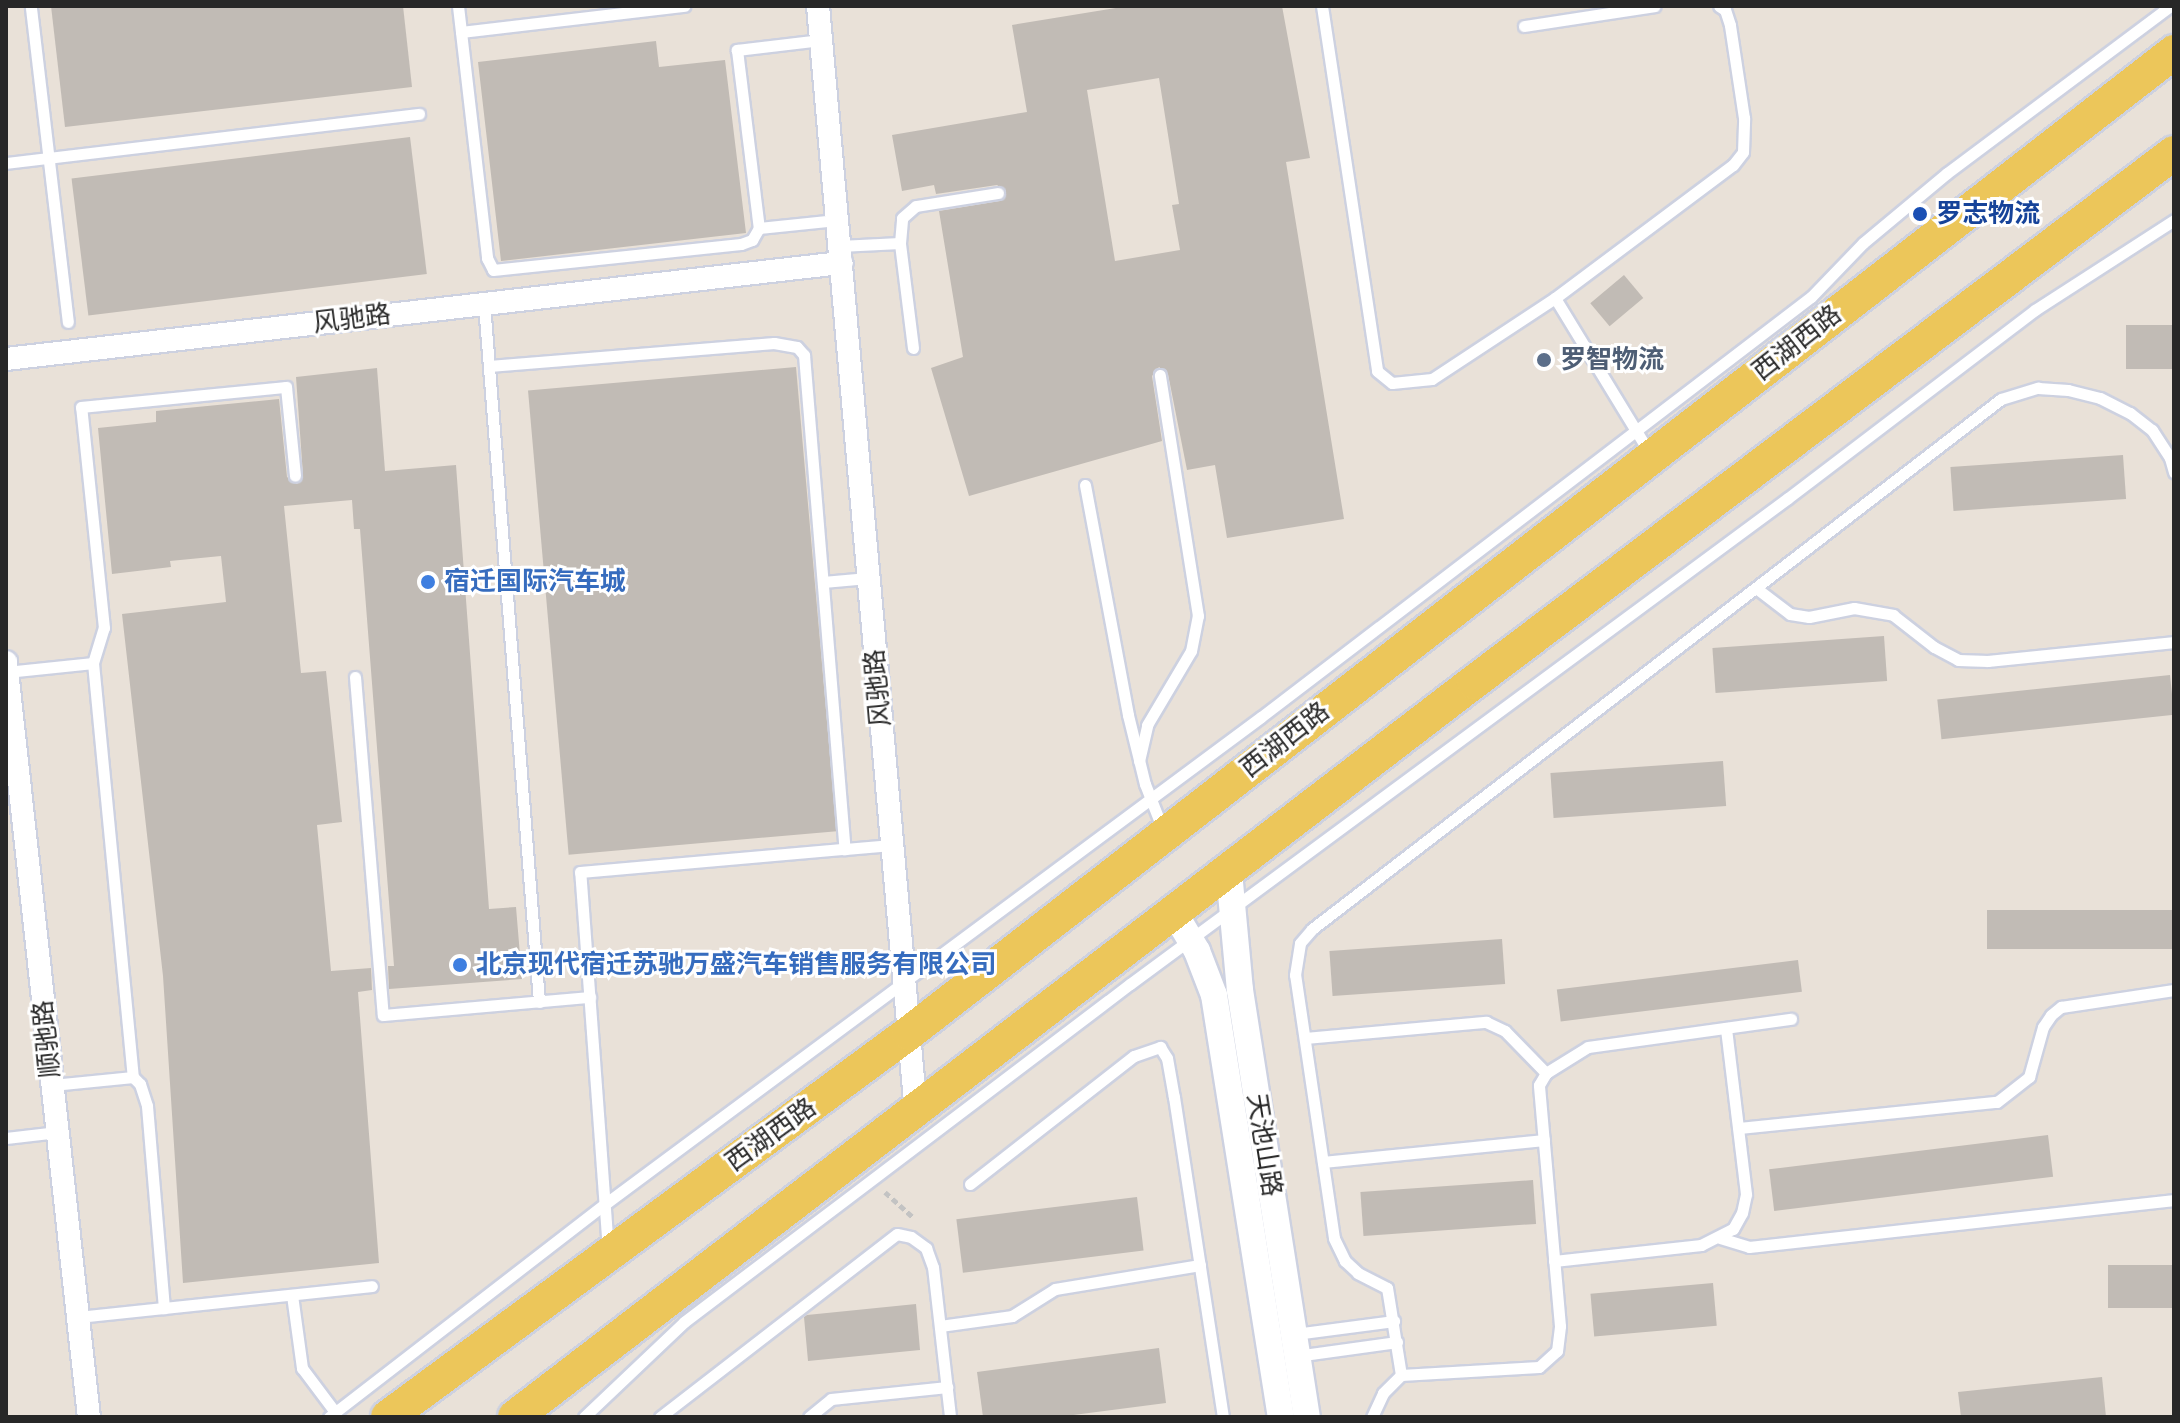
<!DOCTYPE html>
<meta charset="utf-8">
<style>
body{margin:0}
#map{position:relative;width:2180px;height:1423px;overflow:hidden;background:#e9e1d8;font-family:"Asap Condensed","Noto Sans SC",sans-serif}
div>[style]{position:absolute}
[style*='--x']{left:calc(var(--x)*1px);top:calc(var(--y)*1px);width:calc(var(--w)*1px);rotate:calc(var(--a)*1deg)}
.building>*{inset:0;background:#c1bbb5;transform-origin:0 0}
.path>*{height:5px;margin-top:-2.5px;transform-origin:0;background:repeating-linear-gradient(90deg,#c3c3c3 0 6px,transparent 0 10px)}
.roads{filter:drop-shadow(2px 0 #cdd1e0) drop-shadow(-2px 0 #cdd1e0) drop-shadow(0 2px #cdd1e0) drop-shadow(0 -2px #cdd1e0)}
.service>*{height:11px;margin:-5.5px;padding:0 5.5px;transform-origin:5.5px;border-radius:5.5px;background:#fff}
.minor>*{height:22px;margin:-11px;padding:0 11px;transform-origin:11px;border-radius:11px;background:#fff}
.tertiary>*{height:26px;margin:-13px;padding:0 13px;transform-origin:13px;border-radius:13px;background:#fff}
.primary>*{height:34px;margin:-17px;padding:0 17px;transform-origin:17px;border-radius:17px;background:#ecc65a}
.dots>*{width:22px;height:22px;translate:-50% -50%;box-sizing:border-box;border:4px solid #fff;border-radius:50%}
span{translate:-50% -50%;white-space:nowrap;text-align:center;line-height:1.15;-webkit-text-stroke:6px #fff;paint-order:stroke}
.transit-label{font-size:26px;color:#164399;font-weight:700}
.left{translate:0 -50%;text-align:left}
.street-label{font-size:26px;color:#272727}
.service-label{font-size:26px;color:#4e5e75;font-weight:700}
.shop-label{font-size:26px;color:#366cbe;font-weight:700}
.frame{position:absolute;inset:0;border:8px solid #272727;pointer-events:none}
</style>
<div id="map">
<div class="building">
<i style="clip-path:polygon(51px 6px,403px 6px,412px 87px,65px 127px)"></i>
<i style="clip-path:polygon(evenodd,1128px 6px,1282px 6px,1310px 158px,1286px 162px,1344px 519px,1227px 538px,1215px 465px,1187px 470px,1168px 374px,1159px 367px,1152px 376px,1162px 441px,969px 496px,931px 368px,963px 357px,939px 211px,1000px 201px,1006px 191px,997px 185px,936px 194px,934px 185px,902px 191px,892px 135px,1027px 112px,1012px 25px,1128px 6px,1159px 78px,1179px 204px,1172px 205px,1180px 250px,1115px 261px,1087px 90px,1159px 78px)"></i>
<i style="clip-path:polygon(656px 41px,659px 67px,725px 60px,746px 233px,501px 261px,478px 62px)"></i>
<i style="left:410px;top:137px;width:138px;height:341px;rotate:83deg"></i>
<i style="left:1624px;top:275px;width:30px;height:44px;rotate:50deg"></i>
<i style="left:2174px;top:325px;width:44px;height:48px;rotate:90deg"></i>
<i style="left:796px;top:367px;width:466px;height:269px;rotate:85deg"></i>
<i style="clip-path:polygon(377px 368px,385px 471px,456px 465px,489px 909px,516px 907px,522px 979px,389px 989px,388px 966px,394px 966px,360px 529px,354px 529px,352px 500px,284px 506px,301px 673px,326px 671px,342px 822px,317px 825px,331px 971px,371px 968px,372px 990px,358px 992px,379px 1263px,183px 1283px,163px 976px,122px 614px,226px 602px,221px 556px,170px 561px,171px 567px,112px 574px,98px 428px,156px 422px,156px 411px,279px 399px,287px 477px,297px 484px,303px 475px,296px 377px)"></i>
<i style="left:2123px;top:455px;width:44px;height:173px;rotate:86deg"></i>
<i style="left:1884px;top:636px;width:45px;height:172px;rotate:86deg"></i>
<i style="left:2170px;top:675px;width:40px;height:234px;rotate:84deg"></i>
<i style="left:1723px;top:761px;width:45px;height:173px;rotate:86deg"></i>
<i style="left:2174px;top:910px;width:39px;height:187px;rotate:90deg"></i>
<i style="left:1502px;top:939px;width:45px;height:173px;rotate:86deg"></i>
<i style="left:1798px;top:960px;width:32px;height:243px;rotate:83deg"></i>
<i style="left:2048px;top:1135px;width:42px;height:281px;rotate:83deg"></i>
<i style="left:1533px;top:1180px;width:44px;height:173px;rotate:86deg"></i>
<i style="left:1137px;top:1197px;width:54px;height:182px;rotate:83deg"></i>
<i style="left:2174px;top:1265px;width:43px;height:66px;rotate:90deg"></i>
<i style="left:1713px;top:1283px;width:43px;height:123px;rotate:85deg"></i>
<i style="clip-path:polygon(916px 1304px,920px 1350px,808px 1361px,804px 1317px,807px 1315px)"></i>
<i style="clip-path:polygon(1159px 1348px,1166px 1403px,1058px 1417px,983px 1417px,977px 1372px)"></i>
<i style="clip-path:polygon(2102px 1377px,2106px 1417px,1961px 1417px,1958px 1392px)"></i>
</div>
<div class="path">
<i style="--x:885;--y:1192;--w:38;--a:42"></i>
</div>
<div class="roads">
<div class="service">
<i style="--x:458;--y:6;--w:254;--a:83.4"></i>
<i style="--x:487;--y:258;--w:13;--a:63"></i>
<i style="--x:493;--y:270;--w:249;--a:-6"></i>
<i style="--x:741;--y:244;--w:12;--a:-20"></i>
<i style="--x:752;--y:240;--w:14;--a:-60"></i>
<i style="--x:1322;--y:6;--w:369;--a:81.4"></i>
<i style="--x:1377;--y:371;--w:19;--a:39"></i>
<i style="--x:1392;--y:383;--w:40;--a:-5.7"></i>
<i style="--x:1432;--y:379;--w:147;--a:-33.4"></i>
<i style="--x:1555;--y:298;--w:180;--a:58.6"></i>
<i style="--x:31;--y:8;--w:316;--a:83.3"></i>
<i style="--x:1524;--y:26;--w:132;--a:-8.7"></i>
<i style="--x:461;--y:32;--w:225;--a:-6.7"></i>
<i style="--x:821;--y:40;--w:85;--a:173.2"></i>
<i style="--x:737;--y:50;--w:179;--a:83"></i>
<i style="--x:759;--y:228;--w:78;--a:-5.9"></i>
<i style="--x:6;--y:163;--w:416;--a:-6.8"></i>
<i style="--x:839;--y:246;--w:61;--a:-2.8"></i>
<i style="--x:1555;--y:298;--w:222;--a:-36.8"></i>
<i style="--x:1733;--y:165;--w:16;--a:-52"></i>
<i style="--x:1743;--y:152;--w:34;--a:-88"></i>
<i style="--x:1744;--y:118;--w:94;--a:-98.6"></i>
<i style="--x:1730;--y:25;--w:16;--a:-108"></i>
<i style="--x:1725;--y:10;--w:7;--a:-146"></i>
<i style="--x:484;--y:304;--w:700;--a:85.49"></i>
<i style="--x:913;--y:348;--w:106;--a:-97.1"></i>
<i style="--x:900;--y:243;--w:25;--a:-85"></i>
<i style="--x:902;--y:218;--w:18;--a:-41"></i>
<i style="--x:916;--y:206;--w:83;--a:-9"></i>
<i style="--x:489;--y:366;--w:286;--a:-4.6"></i>
<i style="--x:774;--y:343;--w:23;--a:10"></i>
<i style="--x:797;--y:347;--w:11;--a:49"></i>
<i style="--x:804;--y:355;--w:496;--a:85.3"></i>
<i style="--x:845;--y:849;--w:47;--a:-4.9"></i>
<i style="--x:1085;--y:485;--w:234;--a:79.4"></i>
<i style="--x:1128;--y:715;--w:71;--a:76.2"></i>
<i style="--x:1145;--y:784;--w:49;--a:68.6"></i>
<i style="--x:823;--y:582;--w:45;--a:-5.1"></i>
<i style="--x:1756;--y:588;--w:43;--a:37.4"></i>
<i style="--x:1790;--y:614;--w:19;--a:9"></i>
<i style="--x:1809;--y:617;--w:46;--a:-11.3"></i>
<i style="--x:1854;--y:608;--w:40;--a:10"></i>
<i style="--x:1893;--y:615;--w:52;--a:38"></i>
<i style="--x:1934;--y:647;--w:27;--a:28"></i>
<i style="--x:1958;--y:660;--w:30;--a:2"></i>
<i style="--x:1988;--y:661;--w:187;--a:-5.8"></i>
<i style="--x:93;--y:663;--w:37;--a:-73"></i>
<i style="--x:104;--y:628;--w:222;--a:-95.9"></i>
<i style="--x:81;--y:407;--w:206;--a:-5.6"></i>
<i style="--x:286;--y:387;--w:89;--a:84.2"></i>
<i style="--x:7;--y:672;--w:86;--a:-6"></i>
<i style="--x:93;--y:663;--w:416;--a:84.5"></i>
<i style="--x:133;--y:1077;--w:81;--a:174.4"></i>
<i style="--x:355;--y:677;--w:339;--a:85.3"></i>
<i style="--x:383;--y:1015;--w:208;--a:-5"></i>
<i style="--x:1139;--y:761;--w:37;--a:-77"></i>
<i style="--x:1147;--y:725;--w:86;--a:-59.3"></i>
<i style="--x:1191;--y:651;--w:36;--a:-79"></i>
<i style="--x:1198;--y:616;--w:244;--a:-99"></i>
<i style="--x:1305;--y:1038;--w:182;--a:-5.1"></i>
<i style="--x:1486;--y:1022;--w:21;--a:25"></i>
<i style="--x:1505;--y:1031;--w:59;--a:45.7"></i>
<i style="--x:133;--y:1077;--w:10;--a:45"></i>
<i style="--x:140;--y:1084;--w:23;--a:72"></i>
<i style="--x:147;--y:1106;--w:203;--a:85.2"></i>
<i style="--x:164;--y:1308;--w:209;--a:-6"></i>
<i style="--x:1739;--y:1128;--w:259;--a:-5.8"></i>
<i style="--x:1997;--y:1102;--w:41;--a:-38"></i>
<i style="--x:2029;--y:1077;--w:52;--a:-74.4"></i>
<i style="--x:2043;--y:1027;--w:14;--a:-56"></i>
<i style="--x:2051;--y:1015;--w:13;--a:-39"></i>
<i style="--x:2061;--y:1007;--w:114;--a:-8.6"></i>
<i style="--x:6;--y:1138;--w:52;--a:-6.6"></i>
<i style="--x:1323;--y:1162;--w:222;--a:-5.7"></i>
<i style="--x:970;--y:1184;--w:208;--a:-38"></i>
<i style="--x:1134;--y:1056;--w:28;--a:-19"></i>
<i style="--x:1160;--y:1047;--w:13;--a:58"></i>
<i style="--x:1167;--y:1058;--w:40;--a:80"></i>
<i style="--x:1174;--y:1097;--w:324;--a:81.3"></i>
<i style="--x:1720;--y:1238;--w:30;--a:17"></i>
<i style="--x:1749;--y:1247;--w:428;--a:-6.3"></i>
<i style="--x:608;--y:1250;--w:379;--a:-94.2"></i>
<i style="--x:580;--y:872;--w:266;--a:-5"></i>
<i style="--x:1554;--y:1261;--w:148;--a:-6.2"></i>
<i style="--x:1701;--y:1245;--w:36;--a:-27"></i>
<i style="--x:1733;--y:1229;--w:18;--a:-61"></i>
<i style="--x:1742;--y:1213;--w:19;--a:-78"></i>
<i style="--x:1746;--y:1194;--w:167;--a:-96.9"></i>
<i style="--x:292;--y:1295;--w:74;--a:82.2"></i>
<i style="--x:302;--y:1368;--w:55;--a:53.1"></i>
<i style="--x:78;--y:1317;--w:86;--a:-6"></i>
<i style="--x:940;--y:1326;--w:73;--a:-7.9"></i>
<i style="--x:1012;--y:1316;--w:51;--a:-32.1"></i>
<i style="--x:1055;--y:1289;--w:147;--a:-9.4"></i>
<i style="--x:1295;--y:1334;--w:100;--a:-7.5"></i>
<i style="--x:1296;--y:1356;--w:102;--a:-7.9"></i>
<i style="--x:1401;--y:1375;--w:88;--a:-99.1"></i>
<i style="--x:1387;--y:1288;--w:33;--a:-153"></i>
<i style="--x:1358;--y:1273;--w:18;--a:-137"></i>
<i style="--x:1345;--y:1261;--w:25;--a:-116"></i>
<i style="--x:1334;--y:1238;--w:266;--a:-98.4"></i>
<i style="--x:1295;--y:975;--w:32;--a:-81"></i>
<i style="--x:1300;--y:943;--w:18;--a:-49"></i>
<i style="--x:1312;--y:929;--w:869;--a:-37.57"></i>
<i style="--x:2001;--y:399;--w:39;--a:-17"></i>
<i style="--x:2038;--y:388;--w:30;--a:4"></i>
<i style="--x:2068;--y:390;--w:33;--a:14"></i>
<i style="--x:2100;--y:398;--w:34;--a:27"></i>
<i style="--x:2130;--y:413;--w:28;--a:38"></i>
<i style="--x:2152;--y:430;--w:33;--a:57"></i>
<i style="--x:2170;--y:458;--w:15;--a:74"></i>
<i style="--x:329;--y:1417;--w:349;--a:-37.7"></i>
<i style="--x:605;--y:1204;--w:817;--a:-36.59"></i>
<i style="--x:1261;--y:717;--w:692;--a:-37.37"></i>
<i style="--x:1811;--y:297;--w:75;--a:-46.1"></i>
<i style="--x:1863;--y:243;--w:109;--a:-39.8"></i>
<i style="--x:1947;--y:173;--w:279;--a:-36.8"></i>
<i style="--x:584;--y:1417;--w:138;--a:-43.5"></i>
<i style="--x:684;--y:1322;--w:560;--a:-37.16"></i>
<i style="--x:1130;--y:984;--w:818;--a:-36.45"></i>
<i style="--x:1788;--y:498;--w:310;--a:-37.3"></i>
<i style="--x:2035;--y:310;--w:166;--a:-32.9"></i>
<i style="--x:660;--y:1417;--w:299;--a:-37.7"></i>
<i style="--x:897;--y:1234;--w:14;--a:12"></i>
<i style="--x:911;--y:1237;--w:19;--a:36"></i>
<i style="--x:926;--y:1248;--w:20;--a:70"></i>
<i style="--x:933;--y:1267;--w:151;--a:83.5"></i>
<i style="--x:809;--y:1417;--w:28;--a:-39"></i>
<i style="--x:831;--y:1399;--w:117;--a:-5.9"></i>
<i style="--x:1372;--y:1417;--w:26;--a:-65"></i>
<i style="--x:1383;--y:1393;--w:25;--a:-45"></i>
<i style="--x:1401;--y:1375;--w:138;--a:-3.3"></i>
<i style="--x:1539;--y:1367;--w:24;--a:-42"></i>
<i style="--x:1557;--y:1351;--w:25;--a:-83"></i>
<i style="--x:1560;--y:1326;--w:242;--a:-95"></i>
<i style="--x:1539;--y:1085;--w:14;--a:-60"></i>
<i style="--x:1546;--y:1073;--w:49;--a:-31.8"></i>
<i style="--x:1588;--y:1047;--w:205;--a:-7.9"></i>
</div>
<div class="minor">
<i style="--x:818;--y:6;--w:1110;--a:84.94"></i>
<i style="--x:6;--y:359;--w:841;--a:-6.56"></i>
<i style="--x:6;--y:662;--w:760;--a:83.73"></i>
</div>
<div class="tertiary">
<i style="--x:1229;--y:872;--w:119;--a:84.7"></i>
<i style="--x:1240;--y:990;--w:432;--a:81.1"></i>
<i style="--x:1175;--y:914;--w:43;--a:59.3"></i>
<i style="--x:1197;--y:951;--w:47;--a:68.9"></i>
<i style="--x:1214;--y:995;--w:427;--a:81"></i>
</div>
<div class="primary">
<i style="--x:388;--y:1417;--w:647;--a:-36.39"></i>
<i style="--x:909;--y:1033;--w:1601;--a:-37.79"></i>
<i style="--x:515;--y:1417;--w:1208;--a:-37.47"></i>
<i style="--x:1474;--y:682;--w:877;--a:-37.08"></i>
</div>
</div>
<div class="dots">
<i style="left:1920px;top:214px;background:#1a4fb4"></i>
<i style="left:1544px;top:360px;background:#5c6f8a"></i>
<i style="left:428px;top:582px;background:#3f7fe0"></i>
<i style="left:460px;top:965px;background:#3f7fe0"></i>
</div>
<div class="transit-label">
<span class="left" style="left:1936px;top:214px">罗志物流</span>
</div>
<div class="street-label">
<span style="left:352px;top:319px;rotate:-7deg">风驰路</span>
<span style="left:1797px;top:343px;rotate:-38deg">西湖西路</span>
<span style="left:878px;top:688px;rotate:-95deg">风驰路</span>
<span style="left:1285px;top:740px;rotate:-38deg">西湖西路</span>
<span style="left:47px;top:1039px;rotate:-96deg">顺驰路</span>
<span style="left:771px;top:1135px;rotate:-36deg">西湖西路</span>
<span style="left:1264px;top:1145px;rotate:81deg">天池山路</span>
</div>
<div class="service-label">
<span class="left" style="left:1560px;top:360px">罗智物流</span>
</div>
<div class="shop-label">
<span class="left" style="left:444px;top:582px">宿迁国际汽车城</span>
<span class="left" style="left:476px;top:965px">北京现代宿迁苏驰万盛汽车销售服务有限公司</span>
</div>
<div class="frame"></div>
</div>
